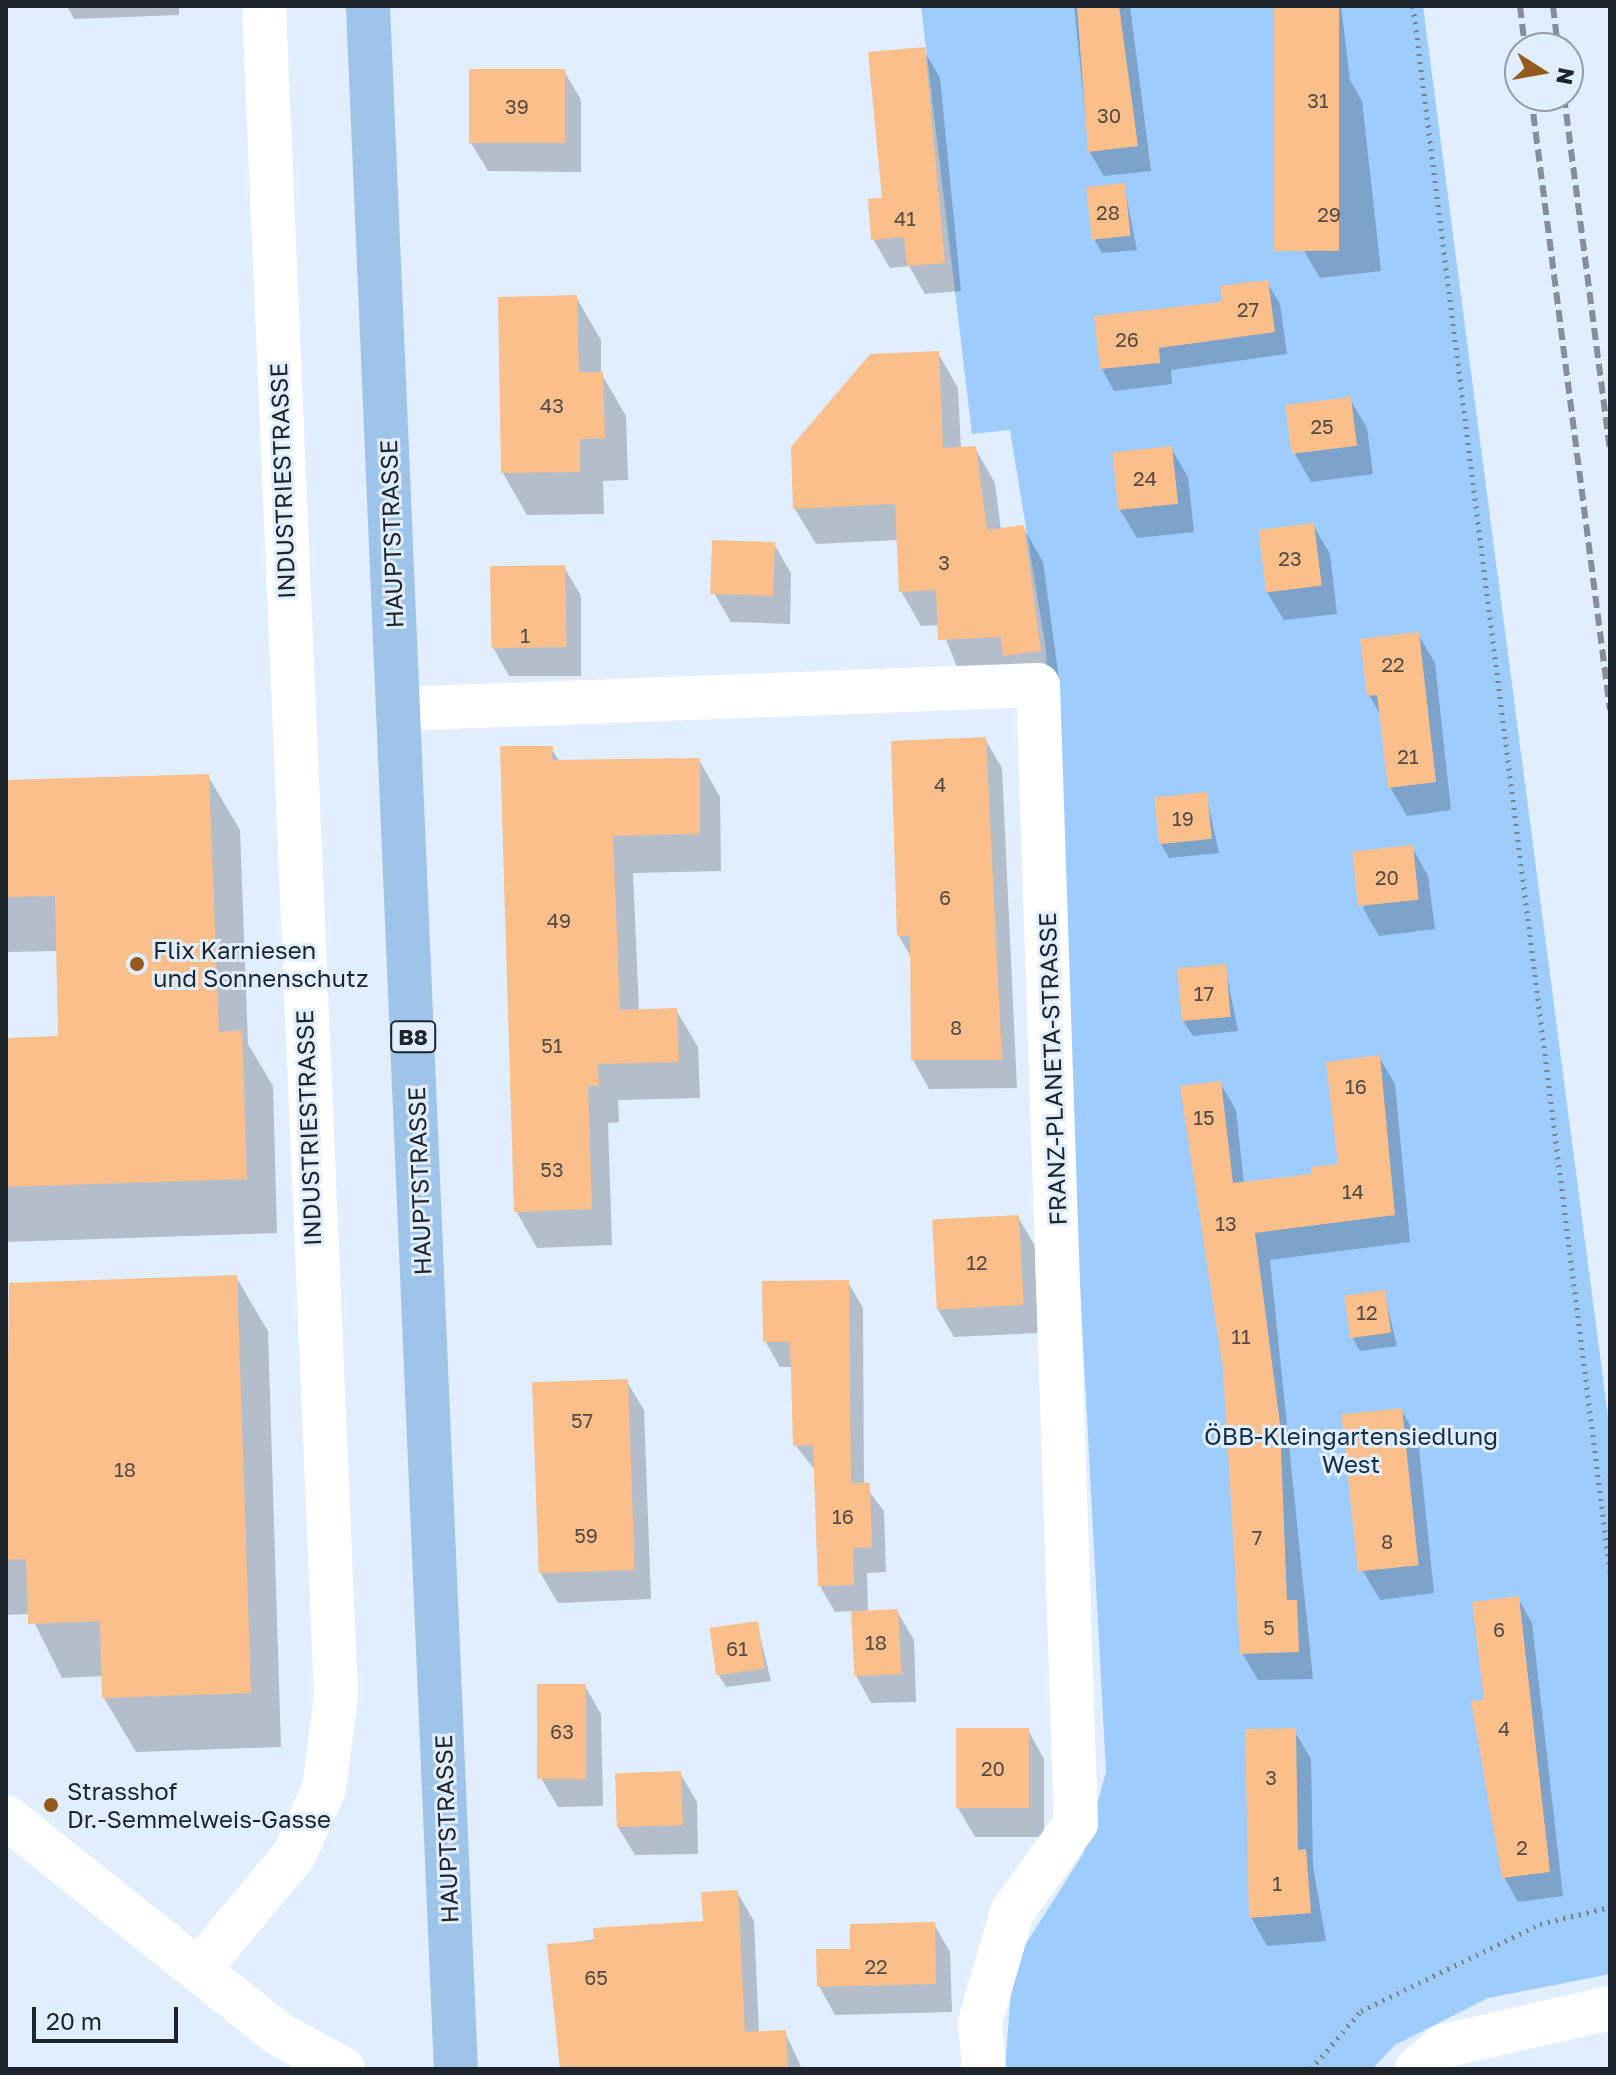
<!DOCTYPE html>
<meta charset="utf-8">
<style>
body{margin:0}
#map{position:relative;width:1616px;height:2075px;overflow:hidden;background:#e1eefd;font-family:"Golos Text",sans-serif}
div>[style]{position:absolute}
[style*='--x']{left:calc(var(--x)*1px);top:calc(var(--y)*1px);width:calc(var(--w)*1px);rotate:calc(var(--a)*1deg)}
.green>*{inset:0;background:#9dccfd}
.shadow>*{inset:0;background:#0003}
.building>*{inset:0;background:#fbbf8c;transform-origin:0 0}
.path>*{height:5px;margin-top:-2.5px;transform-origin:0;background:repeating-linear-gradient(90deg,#79838d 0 2px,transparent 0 8px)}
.street>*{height:44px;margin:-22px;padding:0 22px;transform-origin:22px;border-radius:22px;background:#fff}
.primary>*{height:44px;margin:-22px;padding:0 22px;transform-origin:22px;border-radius:22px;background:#9ec4ea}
.rail>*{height:6px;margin-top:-3px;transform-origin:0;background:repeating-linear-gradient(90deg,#858e9a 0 12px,transparent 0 18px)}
.dots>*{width:22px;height:22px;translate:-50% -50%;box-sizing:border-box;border:4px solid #e1eefd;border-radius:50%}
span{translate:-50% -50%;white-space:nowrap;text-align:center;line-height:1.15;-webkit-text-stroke:6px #e1eefd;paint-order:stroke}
.number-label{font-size:20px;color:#554b43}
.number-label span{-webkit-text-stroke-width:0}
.shield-label span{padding:2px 6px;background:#e1eefd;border:2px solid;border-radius:6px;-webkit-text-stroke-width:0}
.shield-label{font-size:22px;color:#1e242b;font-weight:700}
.street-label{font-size:24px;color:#1e242b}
.poi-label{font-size:24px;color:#1e242b}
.left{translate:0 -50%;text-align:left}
.park-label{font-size:24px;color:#122e49}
.frame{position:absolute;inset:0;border:8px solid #1e242b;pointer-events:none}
.north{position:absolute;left:1504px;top:32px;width:80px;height:80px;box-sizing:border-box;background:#e1eefd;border:2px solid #939da9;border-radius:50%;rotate:101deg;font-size:22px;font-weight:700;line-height:32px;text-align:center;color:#1e242b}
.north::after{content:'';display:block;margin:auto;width:28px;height:36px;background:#95591b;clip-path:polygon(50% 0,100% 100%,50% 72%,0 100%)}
.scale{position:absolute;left:32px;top:2007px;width:146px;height:36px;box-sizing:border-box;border:4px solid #1e242b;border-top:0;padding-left:10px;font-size:24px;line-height:28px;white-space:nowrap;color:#1e242b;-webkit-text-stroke:6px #e1eefd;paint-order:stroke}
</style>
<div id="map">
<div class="green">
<i style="clip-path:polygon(921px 6px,1423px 6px,1610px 1432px,1610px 1974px,1488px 1998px,1395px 2045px,1372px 2069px,1005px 2069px,1013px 1964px,1083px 1854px,1106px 1772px,1046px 650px,1010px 430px,972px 434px)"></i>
</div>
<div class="shadow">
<i style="clip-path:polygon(67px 6px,179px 6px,179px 15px,74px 19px)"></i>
<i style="clip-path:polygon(1074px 6px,1130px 6px,1151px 171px,1104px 176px,1089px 151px)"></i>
<i style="clip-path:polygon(1276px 6px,1341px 6px,1350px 80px,1362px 101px,1381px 271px,1320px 278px,1303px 249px)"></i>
<i style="clip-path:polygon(923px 49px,940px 78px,961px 291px,925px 294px,909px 266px,890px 268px,873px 239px)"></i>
<i style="clip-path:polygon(564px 71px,581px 100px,581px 172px,488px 171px,471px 143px)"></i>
<i style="clip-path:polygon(1124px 185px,1137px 250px,1102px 253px,1094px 239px)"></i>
<i style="clip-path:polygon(1267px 282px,1280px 304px,1287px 354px,1171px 370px,1172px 384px,1114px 391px,1102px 369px)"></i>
<i style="clip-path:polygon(576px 297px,601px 340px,601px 373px,626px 416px,628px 480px,603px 481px,604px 514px,527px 515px,503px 473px)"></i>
<i style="clip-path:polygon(938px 353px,958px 388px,961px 449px,975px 448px,995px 483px,1001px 530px,1023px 527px,1043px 562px,1060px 686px,960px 674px,940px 625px,921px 626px,901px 591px,898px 540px,816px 544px,795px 509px)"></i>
<i style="clip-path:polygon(1350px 399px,1367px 428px,1373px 474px,1311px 482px,1295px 454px)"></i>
<i style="clip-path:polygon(1171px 448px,1188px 477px,1194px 532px,1137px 538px,1120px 510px)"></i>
<i style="clip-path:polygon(1313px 525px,1330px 554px,1337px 614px,1284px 620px,1267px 592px)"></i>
<i style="clip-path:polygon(774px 544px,791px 573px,790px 624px,731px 622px,714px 593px)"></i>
<i style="clip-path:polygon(564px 567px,581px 596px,581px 676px,509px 676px,493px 647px)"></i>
<i style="clip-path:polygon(1418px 634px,1435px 663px,1451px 810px,1407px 816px,1390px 787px,1381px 716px,1369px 695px)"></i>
<i style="clip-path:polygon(985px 739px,1002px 768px,1017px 1088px,929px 1089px,913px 1060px,912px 959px,899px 936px)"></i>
<i style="clip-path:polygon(551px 748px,560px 762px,699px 760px,720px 797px,721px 871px,633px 873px,639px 1011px,676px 1010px,698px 1047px,700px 1098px,618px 1100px,619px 1122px,608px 1123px,612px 1245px,537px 1248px,516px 1211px)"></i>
<i style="clip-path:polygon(208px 776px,240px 830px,248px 1044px,273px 1086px,277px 1233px,6px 1242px,6px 1040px,61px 1038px,58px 951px,6px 952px,6px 782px)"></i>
<i style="clip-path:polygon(1206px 794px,1219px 853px,1169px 858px,1161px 844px)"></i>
<i style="clip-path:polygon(1412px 847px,1428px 876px,1435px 929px,1379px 936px,1363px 908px)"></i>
<i style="clip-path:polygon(1225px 966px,1238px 1031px,1193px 1036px,1184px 1022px)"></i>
<i style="clip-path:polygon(1379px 1057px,1395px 1084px,1410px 1242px,1270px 1260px,1313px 1679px,1258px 1680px,1242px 1653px,1220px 1083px,1236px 1110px,1244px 1184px,1314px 1176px,1341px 1166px)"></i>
<i style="clip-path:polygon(1018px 1217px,1035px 1246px,1038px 1333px,954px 1337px,937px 1308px)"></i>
<i style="clip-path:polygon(236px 1277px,268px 1331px,281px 1747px,136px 1752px,104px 1698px,104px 1676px,62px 1678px,30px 1614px,6px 1615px,6px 1383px)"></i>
<i style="clip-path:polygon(848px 1282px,863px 1308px,864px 1485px,884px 1511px,886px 1572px,867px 1573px,868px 1612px,897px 1611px,914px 1640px,916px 1702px,871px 1703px,855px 1674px,853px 1611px,835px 1612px,820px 1586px,816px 1471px,795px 1445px,793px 1367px,780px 1367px,765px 1341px)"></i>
<i style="clip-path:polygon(1384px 1292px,1397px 1346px,1360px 1351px,1352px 1337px)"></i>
<i style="clip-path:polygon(627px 1382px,644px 1410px,651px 1599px,558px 1603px,541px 1574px)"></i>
<i style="clip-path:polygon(1401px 1410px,1418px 1438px,1434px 1593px,1380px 1600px,1363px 1571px)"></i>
<i style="clip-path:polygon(1518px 1598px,1532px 1623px,1563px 1896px,1518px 1902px,1504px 1877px,1486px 1701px)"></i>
<i style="clip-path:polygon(757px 1623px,771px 1681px,726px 1687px,718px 1674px)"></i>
<i style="clip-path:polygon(585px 1686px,601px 1714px,603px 1806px,558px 1807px,541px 1778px)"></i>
<i style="clip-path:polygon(1028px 1730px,1044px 1759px,1044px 1837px,975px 1837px,958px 1808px)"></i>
<i style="clip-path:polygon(1294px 1730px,1311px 1759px,1313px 1866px,1326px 1941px,1267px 1946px,1251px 1917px)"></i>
<i style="clip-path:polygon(680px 1773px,697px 1802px,698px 1854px,635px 1855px,618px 1827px)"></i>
<i style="clip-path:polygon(737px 1892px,754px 1921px,759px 2034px,785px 2032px,802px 2069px,560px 2069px,549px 1946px,705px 1923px)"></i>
<i style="clip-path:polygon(934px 1924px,950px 1952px,952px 2012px,835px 2015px,819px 1986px,852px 1951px)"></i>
</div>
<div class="building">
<i style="clip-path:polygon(1077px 6px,1119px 6px,1138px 146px,1088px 152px)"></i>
<i style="left:1274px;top:6px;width:65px;height:245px"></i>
<i style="clip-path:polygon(925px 47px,945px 263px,907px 266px,904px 237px,871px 240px,868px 199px,882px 198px,868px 52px)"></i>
<i style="left:469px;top:69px;width:96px;height:74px"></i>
<i style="left:1125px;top:183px;width:53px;height:39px;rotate:84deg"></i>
<i style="clip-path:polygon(1268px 280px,1275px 332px,1159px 348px,1160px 363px,1100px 369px,1094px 316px,1222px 302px,1220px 286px)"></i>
<i style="clip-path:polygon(577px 295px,579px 372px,603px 372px,605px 438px,580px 439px,580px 472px,501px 473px,498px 297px)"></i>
<i style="clip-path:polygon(939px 351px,943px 448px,976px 446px,987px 530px,1024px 525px,1041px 651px,1003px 656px,1001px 637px,938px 640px,936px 590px,899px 592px,895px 504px,793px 509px,791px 447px,870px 354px)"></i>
<i style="left:1351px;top:397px;width:49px;height:66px;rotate:83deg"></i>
<i style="left:1172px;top:446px;width:58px;height:60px;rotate:84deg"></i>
<i style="left:1314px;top:523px;width:63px;height:56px;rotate:83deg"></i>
<i style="left:712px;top:540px;width:63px;height:54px;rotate:2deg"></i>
<i style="left:565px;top:565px;width:82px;height:75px;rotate:89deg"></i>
<i style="clip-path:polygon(1419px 632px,1436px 782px,1388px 788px,1377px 695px,1367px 696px,1360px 639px)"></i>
<i style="clip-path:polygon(986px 737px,1002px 1060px,911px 1060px,910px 936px,897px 936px,891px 741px)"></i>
<i style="clip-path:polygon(500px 746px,553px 746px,552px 760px,700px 758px,700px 834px,613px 836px,620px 1010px,677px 1008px,679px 1062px,598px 1064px,599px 1086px,588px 1086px,592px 1209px,514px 1212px)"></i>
<i style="clip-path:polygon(209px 774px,219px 1032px,242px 1030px,247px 1179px,6px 1187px,6px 1038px,58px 1036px,55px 896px,6px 897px,6px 780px)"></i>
<i style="left:1207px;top:792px;width:47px;height:53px;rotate:84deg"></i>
<i style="left:1413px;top:845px;width:55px;height:61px;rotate:84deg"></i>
<i style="left:1226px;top:964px;width:53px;height:49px;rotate:85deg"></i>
<i style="clip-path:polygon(1380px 1055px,1395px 1215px,1255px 1233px,1280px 1424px,1287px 1600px,1297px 1600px,1299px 1652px,1240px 1654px,1223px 1369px,1180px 1086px,1221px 1081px,1233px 1183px,1312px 1174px,1311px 1167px,1338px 1164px,1326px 1062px)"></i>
<i style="left:1019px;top:1215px;width:90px;height:87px;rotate:87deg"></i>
<i style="clip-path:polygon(237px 1275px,251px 1693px,102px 1698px,100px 1621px,28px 1624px,26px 1559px,6px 1560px,9px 1283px)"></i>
<i style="clip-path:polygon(849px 1280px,851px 1483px,870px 1483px,872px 1547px,853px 1548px,854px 1585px,818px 1586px,813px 1445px,793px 1446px,790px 1342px,763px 1342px,762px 1281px)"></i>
<i style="left:1385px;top:1290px;width:43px;height:41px;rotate:82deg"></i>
<i style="left:628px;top:1379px;width:191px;height:96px;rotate:88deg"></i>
<i style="left:1402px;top:1408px;width:158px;height:61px;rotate:84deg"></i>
<i style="clip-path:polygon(1519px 1596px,1550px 1872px,1502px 1878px,1471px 1701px,1484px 1700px,1472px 1602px)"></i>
<i style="left:898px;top:1609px;width:65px;height:47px;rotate:87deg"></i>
<i style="left:758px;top:1621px;width:48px;height:49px;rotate:82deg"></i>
<i style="left:537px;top:1684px;width:49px;height:95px"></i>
<i style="left:956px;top:1728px;width:73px;height:80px"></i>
<i style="clip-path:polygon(1296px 1728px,1298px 1850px,1306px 1849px,1311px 1913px,1249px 1918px,1245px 1729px)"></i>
<i style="left:681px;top:1771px;width:54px;height:66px;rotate:88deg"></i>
<i style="clip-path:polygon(738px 1890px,745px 2032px,786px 2030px,788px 2069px,560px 2069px,547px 1944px,594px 1941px,593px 1928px,703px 1921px,701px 1892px)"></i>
<i style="clip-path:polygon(935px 1922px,936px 1984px,817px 1987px,816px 1949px,850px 1949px,850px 1924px)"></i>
</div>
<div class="path">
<i style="--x:1413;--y:6;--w:1578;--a:82.83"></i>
<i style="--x:1311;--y:2069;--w:77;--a:-49.2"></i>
<i style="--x:1361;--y:2011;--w:199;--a:-25.9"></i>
<i style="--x:1540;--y:1924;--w:72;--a:-13.7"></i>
</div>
<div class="street">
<i style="--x:399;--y:709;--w:639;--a:-2.15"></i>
<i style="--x:1038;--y:685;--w:1139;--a:88.09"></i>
<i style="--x:1076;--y:1823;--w:110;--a:125.7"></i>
<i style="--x:1012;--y:1912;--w:115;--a:106.2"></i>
<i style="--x:980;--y:2022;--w:47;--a:85.1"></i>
<i style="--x:6;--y:1817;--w:349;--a:38.5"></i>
<i style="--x:279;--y:2034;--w:73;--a:28.7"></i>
<i style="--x:199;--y:1969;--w:148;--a:-50.2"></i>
<i style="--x:294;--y:1855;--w:72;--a:-65.6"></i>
<i style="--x:324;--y:1789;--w:94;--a:-82.6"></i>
<i style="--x:336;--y:1696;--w:1692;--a:-92.44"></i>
<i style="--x:1417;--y:2069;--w:35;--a:-40"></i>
<i style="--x:1444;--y:2046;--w:170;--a:-12.9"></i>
</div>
<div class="primary">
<i style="--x:368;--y:6;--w:2065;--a:87.56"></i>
</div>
<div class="rail">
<i style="--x:1520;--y:6;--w:42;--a:83.2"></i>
<i style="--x:1553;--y:6;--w:42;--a:83.2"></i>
<i style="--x:1531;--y:96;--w:619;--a:82.67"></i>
<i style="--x:1564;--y:96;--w:355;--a:82.6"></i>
</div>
<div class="dots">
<i style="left:137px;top:964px;background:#95591b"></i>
<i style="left:51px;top:1805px;background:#95591b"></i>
</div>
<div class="number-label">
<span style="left:1318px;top:100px">31</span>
<span style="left:517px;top:106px">39</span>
<span style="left:1109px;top:115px">30</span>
<span style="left:1108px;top:212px">28</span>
<span style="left:1329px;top:214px">29</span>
<span style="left:905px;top:218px">41</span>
<span style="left:1248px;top:309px">27</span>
<span style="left:1127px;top:339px">26</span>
<span style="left:552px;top:405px">43</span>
<span style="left:1322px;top:426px">25</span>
<span style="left:1145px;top:478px">24</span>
<span style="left:1290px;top:558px">23</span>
<span style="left:944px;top:562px">3</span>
<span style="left:525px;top:635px">1</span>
<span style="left:1393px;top:664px">22</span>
<span style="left:1408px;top:756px">21</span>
<span style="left:940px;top:784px">4</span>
<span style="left:1183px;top:818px">19</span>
<span style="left:1387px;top:877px">20</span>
<span style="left:945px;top:897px">6</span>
<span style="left:559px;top:920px">49</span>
<span style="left:1204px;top:993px">17</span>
<span style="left:956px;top:1027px">8</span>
<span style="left:552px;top:1045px">51</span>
<span style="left:1356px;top:1086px">16</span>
<span style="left:1204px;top:1117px">15</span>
<span style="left:552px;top:1169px">53</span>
<span style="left:1353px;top:1191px">14</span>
<span style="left:1226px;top:1223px">13</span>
<span style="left:977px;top:1262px">12</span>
<span style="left:1367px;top:1312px">12</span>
<span style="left:1241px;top:1336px">11</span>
<span style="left:582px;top:1420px">57</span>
<span style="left:125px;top:1469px">18</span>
<span style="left:843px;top:1516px">16</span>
<span style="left:586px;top:1535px">59</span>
<span style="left:1257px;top:1537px">7</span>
<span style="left:1387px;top:1541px">8</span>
<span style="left:1269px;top:1627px">5</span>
<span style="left:1499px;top:1629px">6</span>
<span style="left:876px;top:1642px">18</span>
<span style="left:737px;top:1648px">61</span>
<span style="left:1504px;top:1728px">4</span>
<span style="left:562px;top:1731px">63</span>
<span style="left:993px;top:1768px">20</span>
<span style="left:1271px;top:1777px">3</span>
<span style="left:1522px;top:1847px">2</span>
<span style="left:1277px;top:1883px">1</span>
<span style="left:876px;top:1966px">22</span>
<span style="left:596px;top:1977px">65</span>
</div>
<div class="shield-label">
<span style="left:413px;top:1037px">B8</span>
</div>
<div class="street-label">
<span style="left:282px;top:481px;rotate:-92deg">INDUSTRIESTRASSE</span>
<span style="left:391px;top:534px;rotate:-92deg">HAUPTSTRASSE</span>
<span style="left:1052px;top:1069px;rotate:-92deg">FRANZ-PLANETA-STRASSE</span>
<span style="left:308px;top:1128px;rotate:-92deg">INDUSTRIESTRASSE</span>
<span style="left:419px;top:1181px;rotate:-92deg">HAUPTSTRASSE</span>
<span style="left:446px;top:1829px;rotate:-92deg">HAUPTSTRASSE</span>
</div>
<div class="poi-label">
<span class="left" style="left:153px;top:964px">Flix Karniesen<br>und Sonnenschutz</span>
<span class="left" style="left:67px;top:1805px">Strasshof<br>Dr.-Semmelweis-Gasse</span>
</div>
<div class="park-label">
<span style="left:1351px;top:1450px">ÖBB-Kleingartensiedlung<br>West</span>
</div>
<div class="frame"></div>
<div class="north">N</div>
<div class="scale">20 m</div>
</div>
